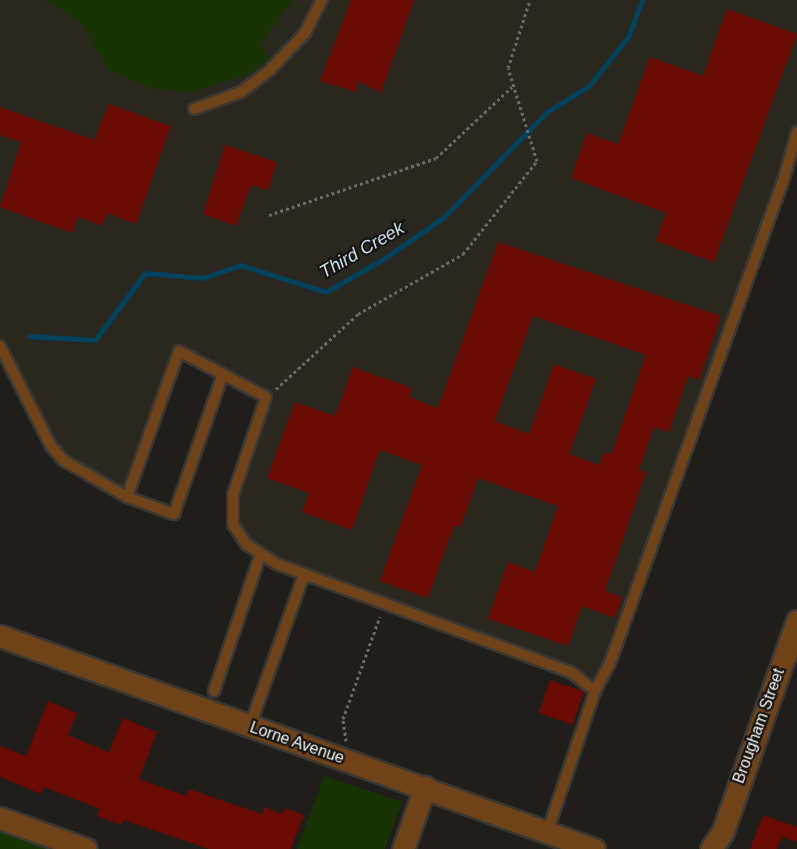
<!DOCTYPE html>
<style>
body{margin:0}
#map{position:relative;width:797px;height:849px;overflow:hidden;background:#1f1e1b;font-family:Helvetica,sans-serif}
div>[style]{position:absolute}
[style*='--x']{left:calc(var(--x)*1px);top:calc(var(--y)*1px);width:calc(var(--w)*1px);rotate:calc(var(--a)*1deg)}
.built>*{inset:0;background:#29271e}
.green>*{inset:0;background:#173302}
.stream>*{height:5px;margin:-2.5px;padding:0 2.5px;transform-origin:2.5px;border-radius:2.5px;background:#00435f}
.building>*{inset:0;background:#690a03;transform-origin:0 0}
.path>*{height:3px;margin-top:-1.5px;transform-origin:0;background:repeating-linear-gradient(90deg,#6a6967 0 3px,transparent 0 6px)}
.roads{filter:drop-shadow(2px 0 #393835) drop-shadow(-2px 0 #393835) drop-shadow(0 2px #393835) drop-shadow(0 -2px #393835)}
.lane>*{height:10px;margin:-5px;padding:0 5px;transform-origin:5px;border-radius:5px;background:#704217}
.street>*{height:21px;margin:-10.5px;padding:0 10.5px;transform-origin:10.5px;border-radius:10.5px;background:#704217}
span{translate:-50% -50%;white-space:nowrap;text-align:center;line-height:1.15;-webkit-text-stroke:4.5px #161512;paint-order:stroke}
.street-label{font-size:16px;color:#f5f5f3}
.water-label{font-size:18px;color:#c8e0ee;font-style:italic}
</style>
<div id="map">
<div class="built">
<i style="clip-path:polygon(0 0,797px 0,797px 132px,595px 691px,583px 680px,260px 556px,231px 512px,266px 398px,179px 351px,127px 497px,63px 460px,0 346px)"></i>
</div>
<div class="green">
<i style="clip-path:polygon(46px 0,293px 0,260px 44px,270px 59px,246px 75px,191px 92px,151px 88px,108px 70px,82px 23px)"></i>
<i style="clip-path:polygon(324px 776px,402px 802px,385px 849px,297px 849px)"></i>
<i style="clip-path:polygon(0 827px,58px 849px,0 849px)"></i>
</div>
<div class="stream">
<i style="--x:30;--y:336;--w:65;--a:3.5"></i>
<i style="--x:95;--y:340;--w:84;--a:-53.3"></i>
<i style="--x:145;--y:273;--w:58;--a:4.9"></i>
<i style="--x:203;--y:278;--w:39;--a:-19"></i>
<i style="--x:240;--y:265;--w:90;--a:17.4"></i>
<i style="--x:326;--y:292;--w:68;--a:-30"></i>
<i style="--x:385;--y:258;--w:72;--a:-34.8"></i>
<i style="--x:444;--y:217;--w:147;--a:-45.6"></i>
<i style="--x:547;--y:112;--w:49;--a:-31.8"></i>
<i style="--x:589;--y:86;--w:63;--a:-51.5"></i>
<i style="--x:628;--y:37;--w:40;--a:-69"></i>
</div>
<div class="building">
<i style="clip-path:polygon(351px 0,414px 0,381px 93px,358px 81px,356px 92px,320px 81px)"></i>
<i style="clip-path:polygon(727px 9px,797px 34px,714px 262px,656px 241px,666px 213px,571px 178px,587px 133px,618px 144px,650px 57px,703px 76px)"></i>
<i style="clip-path:polygon(109px 104px,171px 126px,136px 224px,107px 213px,102px 226px,78px 217px,72px 233px,0 207px,21px 142px,0 135px,0 107px,94px 140px)"></i>
<i style="clip-path:polygon(225px 145px,277px 162px,268px 190px,251px 185px,236px 226px,203px 214px)"></i>
<i style="clip-path:polygon(evenodd,498px 242px,721px 316px,699px 380px,688px 376px,669px 432px,654px 427px,639px 470px,646px 472px,605px 591px,622px 597px,615px 618px,582px 606px,568px 646px,488px 619px,508px 562px,535px 572px,558px 506px,478px 478px,461px 526px,454px 526px,428px 598px,380px 581px,422px 465px,380px 450px,352px 530px,302px 512px,309px 493px,267px 478px,295px 402px,335px 416px,353px 367px,412px 388px,409px 397px,438px 408px,498px 242px,533px 316px,646px 355px,612px 453px,604px 453px,599px 465px,569px 454px,596px 379px,554px 364px,529px 434px,495px 421px,533px 316px)"></i>
<i style="left:550px;top:680px;width:36px;height:35px;rotate:19deg"></i>
<i style="clip-path:polygon(48px 701px,77px 713px,68px 735px,109px 752px,123px 718px,157px 732px,139px 779px,186px 796px,189px 789px,262px 814px,264px 807px,283px 814px,285px 808px,304px 815px,291px 849px,209px 849px,123px 820px,121px 825px,97px 816px,100px 809px,44px 787px,41px 794px,0 777px,0 746px,26px 756px)"></i>
<i style="clip-path:polygon(763px 815px,797px 827px,797px 842px,782px 837px,777px 849px,750px 849px)"></i>
</div>
<div class="path">
<i style="--x:269;--y:215;--w:176;--a:-18.8"></i>
<i style="--x:436;--y:158;--w:104;--a:-43.1"></i>
<i style="--x:276;--y:389;--w:111;--a:-42.4"></i>
<i style="--x:358;--y:314;--w:121;--a:-29.7"></i>
<i style="--x:463;--y:254;--w:119;--a:-51.5"></i>
<i style="--x:537;--y:161;--w:97;--a:-107.3"></i>
<i style="--x:508;--y:68;--w:71;--a:-72.1"></i>
<i style="--x:346;--y:741;--w:22;--a:-98"></i>
<i style="--x:343;--y:719;--w:109;--a:-70.2"></i>
</div>
<div class="roads">
<div class="lane">
<i style="--x:194;--y:109;--w:50;--a:-19.9"></i>
<i style="--x:241;--y:92;--w:38;--a:-37"></i>
<i style="--x:271;--y:69;--w:50;--a:-46.6"></i>
<i style="--x:305;--y:33;--w:37;--a:-63"></i>
<i style="--x:0;--y:346;--w:112;--a:63"></i>
<i style="--x:51;--y:446;--w:18;--a:49"></i>
<i style="--x:63;--y:460;--w:74;--a:30"></i>
<i style="--x:127;--y:497;--w:155;--a:-70.4"></i>
<i style="--x:179;--y:351;--w:98;--a:27.9"></i>
<i style="--x:266;--y:397;--w:103;--a:108.6"></i>
<i style="--x:233;--y:495;--w:29;--a:90"></i>
<i style="--x:233;--y:524;--w:24;--a:57"></i>
<i style="--x:246;--y:544;--w:37;--a:33"></i>
<i style="--x:277;--y:564;--w:313;--a:20.2"></i>
<i style="--x:571;--y:672;--w:31;--a:38"></i>
<i style="--x:127;--y:497;--w:50;--a:19.9"></i>
<i style="--x:174;--y:514;--w:148;--a:-70.7"></i>
<i style="--x:214;--y:691;--w:143;--a:-71.2"></i>
<i style="--x:250;--y:726;--w:161;--a:-70.4"></i>
<i style="--x:304;--y:574;--w:7;--a:27"></i>
<i style="--x:547;--y:833;--w:150;--a:-71.3"></i>
<i style="--x:595;--y:691;--w:32;--a:-62"></i>
<i style="--x:610;--y:663;--w:515;--a:-70.26"></i>
<i style="--x:784;--y:178;--w:48;--a:-74.2"></i>
</div>
<div class="street">
<i style="--x:0;--y:636;--w:631;--a:19.73"></i>
<i style="--x:0;--y:818;--w:91;--a:19.8"></i>
<i style="--x:403;--y:849;--w:66;--a:-70.5"></i>
<i style="--x:711;--y:849;--w:22;--a:-56"></i>
<i style="--x:723;--y:831;--w:223;--a:-70.6"></i>
</div>
</div>
<div class="street-label">
<span style="left:759px;top:726px;rotate:-70deg">Brougham Street</span>
<span style="left:297px;top:743px;rotate:19deg">Lorne Avenue</span>
</div>
<div class="water-label">
<span style="left:362px;top:250px;rotate:-30deg">Third Creek</span>
</div>
</div>
